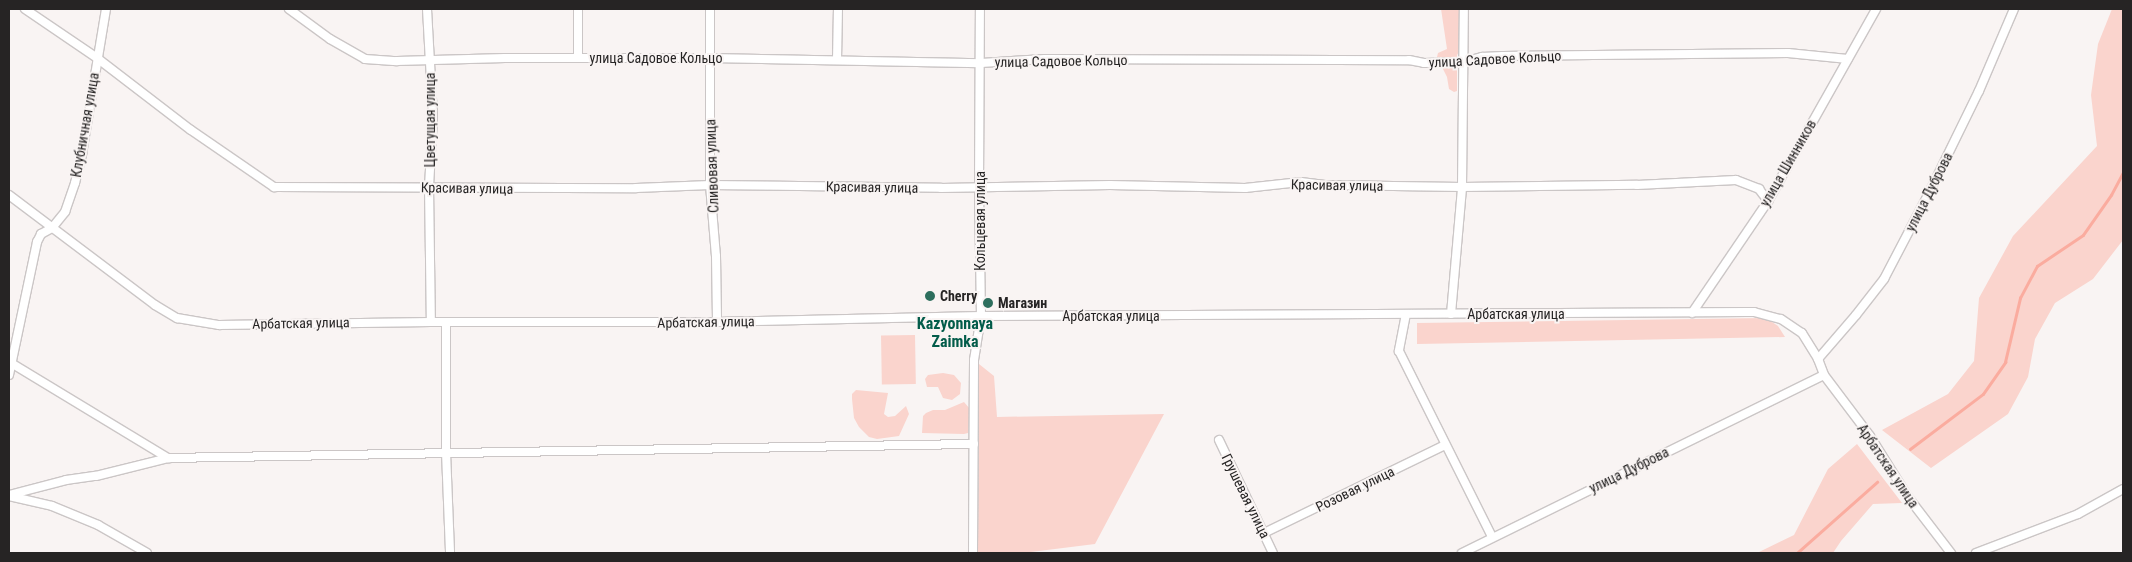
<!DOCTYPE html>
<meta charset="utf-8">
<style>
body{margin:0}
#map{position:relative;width:2132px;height:562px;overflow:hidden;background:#f9f4f3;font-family:"Roboto Condensed",sans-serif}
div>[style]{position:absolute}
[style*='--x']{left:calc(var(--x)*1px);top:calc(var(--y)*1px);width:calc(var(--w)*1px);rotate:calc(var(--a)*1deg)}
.green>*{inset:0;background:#fad4cd;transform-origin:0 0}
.stream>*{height:2.5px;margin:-1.25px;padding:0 1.25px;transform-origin:1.25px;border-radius:1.25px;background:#faac9f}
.roads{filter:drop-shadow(1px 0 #cbc6c6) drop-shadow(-1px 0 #cbc6c6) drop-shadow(0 1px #cbc6c6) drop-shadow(0 -1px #cbc6c6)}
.street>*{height:8px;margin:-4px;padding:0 4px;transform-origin:4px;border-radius:4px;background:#fff}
.dots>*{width:14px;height:14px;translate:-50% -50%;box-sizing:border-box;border:2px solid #f9f4f3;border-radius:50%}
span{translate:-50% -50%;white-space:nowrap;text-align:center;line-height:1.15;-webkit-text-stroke:4px #f9f4f3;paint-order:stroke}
.street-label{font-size:14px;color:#262424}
.poi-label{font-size:14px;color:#262424;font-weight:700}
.left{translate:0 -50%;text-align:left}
.quarter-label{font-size:16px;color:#035c4a;font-weight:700}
.frame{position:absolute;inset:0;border:10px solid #262424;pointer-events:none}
</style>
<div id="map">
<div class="green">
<i style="clip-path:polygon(1441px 9px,1463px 9px,1461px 49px,1457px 55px,1457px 91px,1454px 92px,1449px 89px,1447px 77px,1437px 57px,1438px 53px,1447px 49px)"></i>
<i style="clip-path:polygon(2112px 9px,2123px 9px,2123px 240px,2093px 279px,2055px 303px,2035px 339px,2028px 377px,2008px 414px,1931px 468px,1882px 430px,1948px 394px,1974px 361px,1979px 298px,2013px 236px,2097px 146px,2091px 95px,2098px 44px)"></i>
<i style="clip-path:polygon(1766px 318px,1778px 326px,1785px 337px,1417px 344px,1417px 323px)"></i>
<i style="left:915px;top:335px;width:49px;height:34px;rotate:89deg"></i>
<i style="clip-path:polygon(979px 364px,994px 376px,997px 417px,1164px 414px,1095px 544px,1023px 553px,978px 553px)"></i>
<i style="clip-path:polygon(943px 373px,954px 375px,961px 383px,960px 394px,952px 400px,943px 398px,938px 387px,927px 387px,925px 379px,928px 375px)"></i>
<i style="clip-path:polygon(856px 390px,888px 393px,884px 414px,888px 417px,895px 416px,906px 406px,909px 414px,899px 436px,877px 439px,869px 437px,859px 427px,854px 418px,852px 399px,852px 394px)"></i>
<i style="clip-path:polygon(964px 402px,970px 409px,968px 433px,964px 434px,922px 433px,923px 416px,926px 413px,933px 410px,945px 410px)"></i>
<i style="clip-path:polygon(1857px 444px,1902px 503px,1873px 504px,1841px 541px,1833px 553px,1757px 553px,1794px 535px,1828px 469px)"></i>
</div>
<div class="stream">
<i style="--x:1910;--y:449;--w:91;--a:-37"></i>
<i style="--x:1983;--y:394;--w:39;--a:-55"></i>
<i style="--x:2005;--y:362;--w:66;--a:-76.8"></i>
<i style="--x:2020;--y:298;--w:36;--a:-62"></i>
<i style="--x:2037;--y:266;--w:55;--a:-34"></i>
<i style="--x:2083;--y:235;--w:49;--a:-55"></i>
<i style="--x:2111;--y:195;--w:26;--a:-62"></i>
<i style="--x:1797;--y:553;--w:107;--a:-41.6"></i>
</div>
<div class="roads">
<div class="street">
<i style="--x:25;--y:9;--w:87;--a:34.2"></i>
<i style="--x:97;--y:58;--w:118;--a:37.5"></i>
<i style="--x:191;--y:130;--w:101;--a:34.5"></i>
<i style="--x:274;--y:187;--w:362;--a:0.2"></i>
<i style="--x:636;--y:188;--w:74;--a:-2.3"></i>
<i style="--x:710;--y:185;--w:231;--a:0.7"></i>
<i style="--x:941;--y:188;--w:169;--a:-1"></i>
<i style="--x:1110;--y:185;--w:135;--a:1.3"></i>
<i style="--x:1245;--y:188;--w:56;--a:-6.1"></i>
<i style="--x:1301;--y:182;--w:24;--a:7"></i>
<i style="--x:1325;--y:185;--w:137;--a:0.8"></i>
<i style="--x:1462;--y:187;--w:175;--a:-0.7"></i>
<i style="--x:1637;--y:185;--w:99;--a:-2.9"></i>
<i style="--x:1736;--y:180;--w:25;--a:21"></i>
<i style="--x:1759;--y:189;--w:15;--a:53"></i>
<i style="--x:289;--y:9;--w:51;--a:36.2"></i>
<i style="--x:330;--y:39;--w:40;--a:29.7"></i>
<i style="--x:365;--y:59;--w:32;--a:4"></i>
<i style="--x:397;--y:61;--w:108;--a:-1.6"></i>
<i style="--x:505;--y:58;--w:205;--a:0"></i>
<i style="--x:710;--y:58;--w:271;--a:1.1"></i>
<i style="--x:981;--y:63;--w:64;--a:-3.6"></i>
<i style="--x:1045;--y:59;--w:364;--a:0.2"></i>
<i style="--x:1409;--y:60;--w:15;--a:11"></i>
<i style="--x:1424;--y:63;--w:39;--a:-1"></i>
<i style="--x:1463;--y:62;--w:20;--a:-15"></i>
<i style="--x:1482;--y:57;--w:21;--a:-3"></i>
<i style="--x:1503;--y:56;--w:285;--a:-0.6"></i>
<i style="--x:1788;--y:53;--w:60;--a:5.7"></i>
<i style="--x:427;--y:9;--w:108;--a:86.8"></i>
<i style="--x:433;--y:117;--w:70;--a:93.3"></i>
<i style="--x:429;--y:187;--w:135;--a:89.2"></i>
<i style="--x:710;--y:9;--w:176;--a:90"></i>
<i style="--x:710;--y:185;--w:71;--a:85.2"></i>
<i style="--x:716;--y:256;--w:66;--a:89.1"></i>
<i style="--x:578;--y:58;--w:49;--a:-90"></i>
<i style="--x:837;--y:60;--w:51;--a:-88.9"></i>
<i style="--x:9;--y:195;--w:183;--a:37"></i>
<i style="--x:155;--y:305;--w:26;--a:31"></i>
<i style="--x:177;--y:318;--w:43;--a:9.5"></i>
<i style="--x:219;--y:325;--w:212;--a:-0.8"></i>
<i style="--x:431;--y:322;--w:286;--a:0"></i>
<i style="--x:717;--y:322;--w:264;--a:-1.3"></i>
<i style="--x:981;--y:316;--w:773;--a:-0.3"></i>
<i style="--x:1754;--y:312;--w:28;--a:15"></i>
<i style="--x:1781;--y:319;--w:25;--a:34"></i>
<i style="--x:1802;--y:333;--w:31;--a:58"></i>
<i style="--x:1818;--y:359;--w:17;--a:69"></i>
<i style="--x:1824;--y:375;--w:76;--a:53"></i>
<i style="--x:1870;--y:436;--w:72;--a:58.1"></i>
<i style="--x:1908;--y:497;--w:71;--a:52.5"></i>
<i style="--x:1692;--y:313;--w:135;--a:-55.8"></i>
<i style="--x:1768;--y:201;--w:220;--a:-60.6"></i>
<i style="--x:1406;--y:314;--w:38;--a:101"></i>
<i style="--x:1399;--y:351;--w:208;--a:63.4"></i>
<i style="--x:1451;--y:314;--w:127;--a:-85"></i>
<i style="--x:1462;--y:187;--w:178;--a:-89.4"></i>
<i style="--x:446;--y:322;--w:130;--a:90"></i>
<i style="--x:446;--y:452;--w:101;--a:87.7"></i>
<i style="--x:1818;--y:359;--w:58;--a:-49.2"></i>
<i style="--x:1856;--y:315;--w:46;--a:-52.1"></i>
<i style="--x:1884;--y:279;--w:95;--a:-62.4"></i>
<i style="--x:1928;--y:195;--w:116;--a:-63.9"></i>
<i style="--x:1979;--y:91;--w:89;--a:-66.9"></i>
<i style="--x:11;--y:363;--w:184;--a:31.2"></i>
<i style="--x:168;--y:458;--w:806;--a:-1"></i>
<i style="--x:9;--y:375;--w:136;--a:-78.1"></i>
<i style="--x:37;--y:242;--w:9;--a:-63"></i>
<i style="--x:41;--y:234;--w:13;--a:-29"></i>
<i style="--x:52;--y:228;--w:21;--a:-51"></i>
<i style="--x:65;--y:212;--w:31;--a:-71"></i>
<i style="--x:75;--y:183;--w:30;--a:-76"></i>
<i style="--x:82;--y:154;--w:147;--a:-80.6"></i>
<i style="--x:1219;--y:440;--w:125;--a:64.5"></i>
<i style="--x:9;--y:495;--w:59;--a:-14.7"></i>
<i style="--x:66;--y:480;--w:30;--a:-8"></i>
<i style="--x:96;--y:476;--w:74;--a:-14"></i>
<i style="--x:9;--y:496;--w:44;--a:13.1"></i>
<i style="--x:52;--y:506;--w:50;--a:22.4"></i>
<i style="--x:98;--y:525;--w:56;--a:29.7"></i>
<i style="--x:1264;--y:533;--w:201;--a:-25.9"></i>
<i style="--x:973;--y:553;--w:193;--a:-89.7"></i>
<i style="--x:974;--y:360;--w:45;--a:-81"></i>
<i style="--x:981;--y:316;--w:130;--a:-90.9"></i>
<i style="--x:979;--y:186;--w:177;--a:-89.7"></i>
<i style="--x:1462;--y:553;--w:403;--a:-26.2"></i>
<i style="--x:1976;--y:553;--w:109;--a:-20.9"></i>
<i style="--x:2078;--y:514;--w:51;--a:-29.1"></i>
</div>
</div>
<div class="dots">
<i style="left:930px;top:296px;background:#2d6e5d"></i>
<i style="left:988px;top:303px;background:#2d6e5d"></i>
</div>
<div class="street-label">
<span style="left:656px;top:58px">улица Садовое Кольцо</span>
<span style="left:1495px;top:59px;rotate:-3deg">улица Садовое Кольцо</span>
<span style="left:1061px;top:61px;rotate:-1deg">улица Садовое Кольцо</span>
<span style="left:430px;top:120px;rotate:-90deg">Цветущая улица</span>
<span style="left:85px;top:125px;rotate:-80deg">Клубничная улица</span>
<span style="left:1788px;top:163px;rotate:-60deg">улица Шинников</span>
<span style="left:712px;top:166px;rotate:-92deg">Сливовая улица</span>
<span style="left:1337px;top:185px;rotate:1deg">Красивая улица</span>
<span style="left:872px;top:187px;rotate:1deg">Красивая улица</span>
<span style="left:467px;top:188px;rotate:1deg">Красивая улица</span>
<span style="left:1929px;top:192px;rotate:-63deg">улица Дуброва</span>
<span style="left:980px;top:221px;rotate:-90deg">Кольцевая улица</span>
<span style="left:1516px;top:314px">Арбатская улица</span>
<span style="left:1111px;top:316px">Арбатская улица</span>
<span style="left:706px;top:322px;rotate:-1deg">Арбатская улица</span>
<span style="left:301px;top:323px;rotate:-1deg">Арбатская улица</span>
<span style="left:1888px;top:466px;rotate:56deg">Арбатская улица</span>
<span style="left:1629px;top:470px;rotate:-26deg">улица Дуброва</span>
<span style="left:1355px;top:489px;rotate:-26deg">Розовая улица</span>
<span style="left:1246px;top:496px;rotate:64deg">Грушевая улица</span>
</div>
<div class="poi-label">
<span class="left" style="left:940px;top:296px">Cherry</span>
<span class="left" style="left:998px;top:303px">Магазин</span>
</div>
<div class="quarter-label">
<span style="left:955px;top:333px">Kazyonnaya<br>Zaimka</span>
</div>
<div class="frame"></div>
</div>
